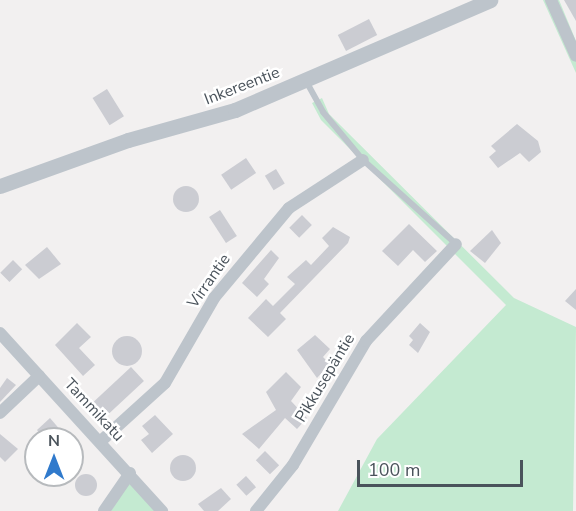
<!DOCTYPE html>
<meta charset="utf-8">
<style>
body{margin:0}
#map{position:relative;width:576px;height:511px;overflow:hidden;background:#f2f0f0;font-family:"Nunito Sans",sans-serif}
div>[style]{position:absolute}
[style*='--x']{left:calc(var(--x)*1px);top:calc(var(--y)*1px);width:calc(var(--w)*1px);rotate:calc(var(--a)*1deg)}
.green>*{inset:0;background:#c4ead1}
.building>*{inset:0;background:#cbccd2;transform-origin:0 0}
.round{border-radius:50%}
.service>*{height:6px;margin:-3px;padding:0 3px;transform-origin:3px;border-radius:3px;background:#bdc4cb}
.minor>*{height:12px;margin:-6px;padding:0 6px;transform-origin:6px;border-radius:6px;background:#bdc4cb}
.tertiary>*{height:15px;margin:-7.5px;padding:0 7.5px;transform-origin:7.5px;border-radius:7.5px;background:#bdc4cb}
span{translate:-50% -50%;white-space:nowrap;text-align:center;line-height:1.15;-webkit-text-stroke:5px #fff;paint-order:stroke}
.street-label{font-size:16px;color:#4a535b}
.north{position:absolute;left:24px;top:427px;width:60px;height:60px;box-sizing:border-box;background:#fff;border:2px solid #b7babd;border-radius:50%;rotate:0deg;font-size:16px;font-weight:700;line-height:24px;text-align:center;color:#4a535b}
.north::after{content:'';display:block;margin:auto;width:21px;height:27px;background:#307acc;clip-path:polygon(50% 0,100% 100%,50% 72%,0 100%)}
.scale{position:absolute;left:357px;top:460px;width:166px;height:27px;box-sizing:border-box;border:3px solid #4a535b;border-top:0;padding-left:8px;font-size:18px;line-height:21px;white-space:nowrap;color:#4a535b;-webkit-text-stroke:4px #fff;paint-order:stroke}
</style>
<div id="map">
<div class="green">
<i style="clip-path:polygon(543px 0,559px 0,576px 41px,576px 73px)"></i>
<i style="clip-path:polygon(322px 98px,329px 114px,514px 298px,576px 327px,573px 511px,338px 511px,377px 439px,506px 305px,321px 120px,312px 103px)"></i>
<i style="clip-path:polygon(129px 482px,156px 511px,111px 511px)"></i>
</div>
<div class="building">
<i style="clip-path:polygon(564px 0,576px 0,576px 21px)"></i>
<i style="left:369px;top:19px;width:18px;height:35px;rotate:63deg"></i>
<i style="left:107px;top:89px;width:32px;height:17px;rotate:58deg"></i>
<i style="clip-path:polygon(517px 124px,538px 141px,541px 152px,529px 162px,520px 153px,498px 168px,489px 157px,496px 151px,491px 146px)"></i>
<i style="left:246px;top:158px;width:18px;height:30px;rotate:56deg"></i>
<i style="left:276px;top:169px;width:17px;height:13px;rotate:59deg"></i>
<i class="round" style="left:173px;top:186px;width:26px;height:26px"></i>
<i style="left:220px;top:210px;width:31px;height:13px;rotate:57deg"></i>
<i style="left:302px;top:215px;width:14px;height:18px;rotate:45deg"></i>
<i style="clip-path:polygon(409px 224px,437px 251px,425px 262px,413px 250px,398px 266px,382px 251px)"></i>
<i style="clip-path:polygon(333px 227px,350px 237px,348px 243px,280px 313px,286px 319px,268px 337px,248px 318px,266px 299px,273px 306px,295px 284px,287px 277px,306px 260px,311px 265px,329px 246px,322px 238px)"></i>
<i style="clip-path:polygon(492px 230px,501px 243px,485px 263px,470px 251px)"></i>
<i style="clip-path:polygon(47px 247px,61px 264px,39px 279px,25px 265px)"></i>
<i style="clip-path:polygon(271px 250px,279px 258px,264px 279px,269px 284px,257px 297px,242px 283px)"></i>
<i style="left:13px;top:260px;width:13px;height:18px;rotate:45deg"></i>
<i style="clip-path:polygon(576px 289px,576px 310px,565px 301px)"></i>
<i style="clip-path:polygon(77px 323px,91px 337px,79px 348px,95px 365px,83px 376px,55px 345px)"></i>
<i style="clip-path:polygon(420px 323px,430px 332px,418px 353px,409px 345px,413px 340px,409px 336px)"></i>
<i style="clip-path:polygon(315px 335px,330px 349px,323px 357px,330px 364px,317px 378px,297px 350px)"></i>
<i class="round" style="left:112px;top:336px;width:30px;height:30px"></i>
<i style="left:131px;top:367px;width:19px;height:58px;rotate:47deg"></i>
<i style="clip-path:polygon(286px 372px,301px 387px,291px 401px,307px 418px,297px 429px,285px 418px,259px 449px,242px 434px,276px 410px,266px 392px)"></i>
<i style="clip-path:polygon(7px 378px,16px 385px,0 402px,0 388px)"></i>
<i style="clip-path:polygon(155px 415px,173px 434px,152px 453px,141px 440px,149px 434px,142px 426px)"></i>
<i style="clip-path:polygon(50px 418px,68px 439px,44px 439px,37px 430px)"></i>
<i style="clip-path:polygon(0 434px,18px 449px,5px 462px,0 457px)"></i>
<i style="left:265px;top:451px;width:20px;height:13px;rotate:45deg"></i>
<i class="round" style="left:170px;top:455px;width:26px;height:26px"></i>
<i class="round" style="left:75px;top:474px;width:22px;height:22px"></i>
<i style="left:246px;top:476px;width:15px;height:13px;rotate:48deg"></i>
<i style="clip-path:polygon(221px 488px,231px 499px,218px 511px,204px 511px,198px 504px)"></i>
</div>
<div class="service">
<i style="--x:306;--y:81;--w:35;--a:61"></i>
<i style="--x:323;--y:112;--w:62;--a:50.2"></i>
<i style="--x:363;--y:160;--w:125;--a:42.1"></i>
</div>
<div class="minor">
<i style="--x:551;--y:0;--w:61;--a:65.9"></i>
<i style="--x:0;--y:333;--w:241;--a:47.7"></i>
<i style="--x:0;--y:413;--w:54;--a:-43.5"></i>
<i style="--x:101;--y:441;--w:86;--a:-42.2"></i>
<i style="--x:165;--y:383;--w:98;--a:-60"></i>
<i style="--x:214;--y:298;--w:117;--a:-50.2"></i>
<i style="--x:289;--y:208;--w:88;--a:-33"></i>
<i style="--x:104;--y:511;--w:46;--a:-55.6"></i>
<i style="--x:256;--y:511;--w:59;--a:-51.2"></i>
<i style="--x:293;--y:465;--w:144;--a:-59.5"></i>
<i style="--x:366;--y:341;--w:132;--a:-47.1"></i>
</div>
<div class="tertiary">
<i style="--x:0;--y:186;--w:136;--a:-19.8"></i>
<i style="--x:128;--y:140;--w:111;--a:-15.7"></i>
<i style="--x:235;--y:110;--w:278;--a:-23.3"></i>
</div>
<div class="street-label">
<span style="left:242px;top:86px;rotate:-21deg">Inkereentie</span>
<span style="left:209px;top:281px;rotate:-55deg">Virrantie</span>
<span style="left:325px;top:378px;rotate:-59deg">Pikkusepäntie</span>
<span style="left:94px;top:410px;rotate:47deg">Tammikatu</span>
</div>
<div class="north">N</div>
<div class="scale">100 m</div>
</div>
